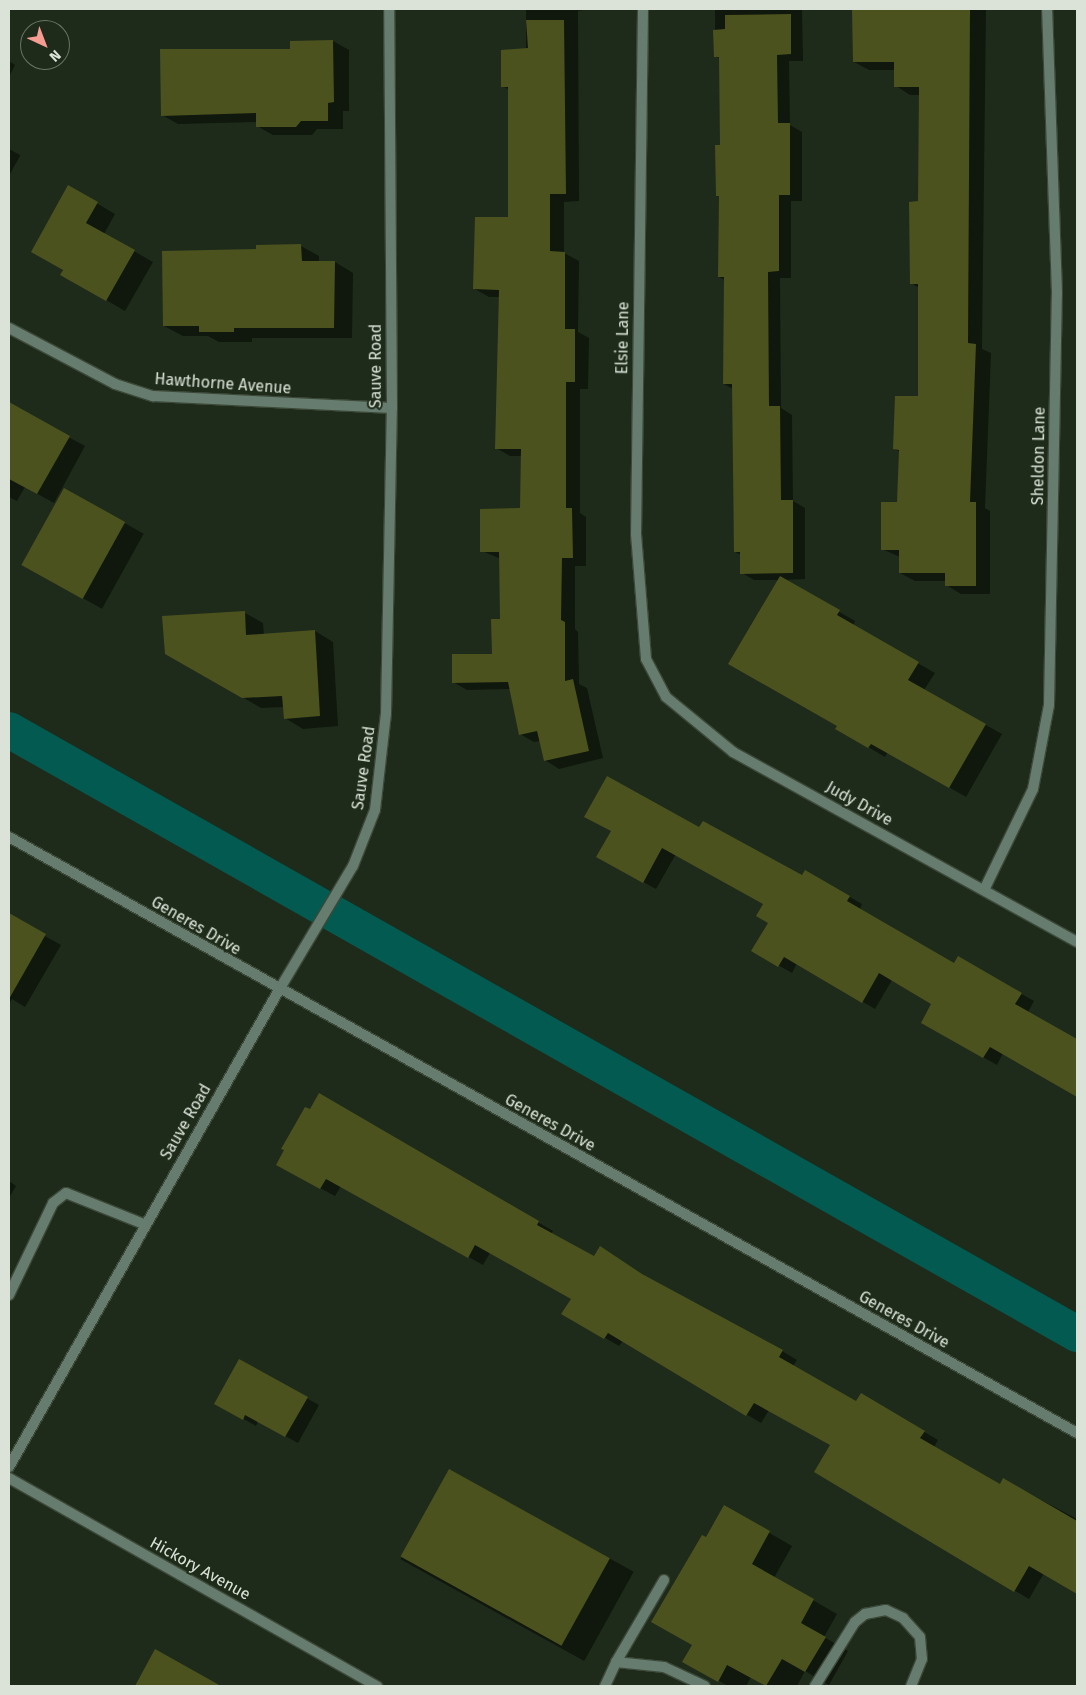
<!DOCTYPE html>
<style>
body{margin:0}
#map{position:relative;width:1086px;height:1695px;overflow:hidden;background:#1e2b1a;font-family:"Fira Sans",sans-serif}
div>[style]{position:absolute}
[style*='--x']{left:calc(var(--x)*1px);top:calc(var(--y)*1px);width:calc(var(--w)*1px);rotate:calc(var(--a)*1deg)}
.shadow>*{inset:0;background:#0007;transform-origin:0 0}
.canal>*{height:36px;margin:-18px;padding:0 18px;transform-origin:18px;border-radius:18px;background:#035a51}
.building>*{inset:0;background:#4b521e;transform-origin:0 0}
.roads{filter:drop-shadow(1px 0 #3c4838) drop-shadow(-1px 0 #3c4838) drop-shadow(0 1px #3c4838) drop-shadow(0 -1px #3c4838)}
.service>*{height:10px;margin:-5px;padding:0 5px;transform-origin:5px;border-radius:5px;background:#657c6f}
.minor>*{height:10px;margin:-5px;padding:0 5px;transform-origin:5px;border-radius:5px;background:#657c6f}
.tertiary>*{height:10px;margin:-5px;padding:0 5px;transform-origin:5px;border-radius:5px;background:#657c6f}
span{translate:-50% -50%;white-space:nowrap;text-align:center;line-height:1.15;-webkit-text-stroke:4px #1e2b1a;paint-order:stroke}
.street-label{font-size:16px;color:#dbe3d8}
.frame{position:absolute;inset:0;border:10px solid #dbe3d8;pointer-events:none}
.north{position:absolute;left:20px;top:20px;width:50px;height:50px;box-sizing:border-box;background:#1e2b1a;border:1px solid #6a7566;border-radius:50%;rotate:137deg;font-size:14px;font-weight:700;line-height:20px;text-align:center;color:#dbe3d8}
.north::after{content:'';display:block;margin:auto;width:18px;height:22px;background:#f59c93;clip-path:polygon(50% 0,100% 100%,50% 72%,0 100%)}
</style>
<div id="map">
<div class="shadow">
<i style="clip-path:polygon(526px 9px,590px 9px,578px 11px,579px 201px,564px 202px,564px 253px,579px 261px,578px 332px,589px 338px,588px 389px,580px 389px,580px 513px,586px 517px,586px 566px,575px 566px,575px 629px,578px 632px,579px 684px,587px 688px,603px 758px,559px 769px,545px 760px,540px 741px,534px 742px,520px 734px,511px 689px,467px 690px,453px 682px,493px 655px,501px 620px,501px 559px,482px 551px,522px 509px,522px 456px,510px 456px,496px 448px,500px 297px,489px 297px,475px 289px,509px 218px,510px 90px,502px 86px,526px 50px)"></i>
<i style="clip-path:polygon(715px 9px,819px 9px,802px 10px,803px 61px,789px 61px,790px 125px,802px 132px,802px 201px,791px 201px,791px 278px,780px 278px,781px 408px,792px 415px,793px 501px,805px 508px,805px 579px,784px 580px,855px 621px,853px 626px,935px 673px,924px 690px,1002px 734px,966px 797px,888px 752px,885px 757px,853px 738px,838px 726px,779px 580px,754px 580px,742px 573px,741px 555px,735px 552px,733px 389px,724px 384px,725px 280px,719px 277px,720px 197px,717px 195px,722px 146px,721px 59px,715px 56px)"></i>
<i style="clip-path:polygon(854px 9px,986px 9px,982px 349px,991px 353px,985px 508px,990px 511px,990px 594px,961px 594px,946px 585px,946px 581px,915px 581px,900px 573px,900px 557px,882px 549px,898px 503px,900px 452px,895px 449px,920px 398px,919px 288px,911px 283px,919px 203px,920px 95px,910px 95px,896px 86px,896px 70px,869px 70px,854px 62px)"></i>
<i style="clip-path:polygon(333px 41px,349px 50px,349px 111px,343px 111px,343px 129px,317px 129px,312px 135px,273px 135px,257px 126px,257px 122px,178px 124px,162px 115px,291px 50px,291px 42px)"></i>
<i style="clip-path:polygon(9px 61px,15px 65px,9px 77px)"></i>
<i style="left:9px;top:149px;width:13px;height:86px;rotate:29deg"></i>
<i style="clip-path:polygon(69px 187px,115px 214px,104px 234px,153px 262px,125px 311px,62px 274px)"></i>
<i style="clip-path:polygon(257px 246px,301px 246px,319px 256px,319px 262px,335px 262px,353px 273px,352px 338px,252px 338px,252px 342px,219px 342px,208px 336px,183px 336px,164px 326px,257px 251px)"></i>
<i style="clip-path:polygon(9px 405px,85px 446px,54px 503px,25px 487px,17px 501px,9px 497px)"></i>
<i style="left:65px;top:490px;width:90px;height:86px;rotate:29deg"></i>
<i style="clip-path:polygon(245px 613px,263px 623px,264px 635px,315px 631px,333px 642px,338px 726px,303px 729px,285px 718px,284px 707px,261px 708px,166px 653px)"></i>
<i style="clip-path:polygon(700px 829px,802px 877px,805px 871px,862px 904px,860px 909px,954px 964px,958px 958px,1034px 1001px,1028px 1012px,1077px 1041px,1077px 1096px,1003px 1053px,997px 1065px,923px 1023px,932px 1003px,892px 980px,875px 1009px,797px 963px,792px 973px,753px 951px,770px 923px,765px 903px,676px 854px,656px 889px,610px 864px)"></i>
<i style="clip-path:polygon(9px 916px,61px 945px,25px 1007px,12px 999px,9px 1004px)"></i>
<i style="clip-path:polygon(319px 1094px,553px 1231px,551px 1234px,594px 1258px,652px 1281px,782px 1351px,797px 1360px,793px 1366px,856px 1403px,861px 1395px,938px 1440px,934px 1447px,1001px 1486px,1004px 1480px,1077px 1519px,1077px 1593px,1044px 1573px,1029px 1599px,816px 1472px,832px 1445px,769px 1410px,761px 1423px,623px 1341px,619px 1346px,563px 1313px,572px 1299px,490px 1253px,483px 1265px,341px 1186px,335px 1196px,292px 1173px,310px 1111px)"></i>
<i style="clip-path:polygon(9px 1181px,16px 1186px,9px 1198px)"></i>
<i style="clip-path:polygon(239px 1361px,319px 1405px,298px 1443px,258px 1421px,256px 1426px,216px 1403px)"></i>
<i style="left:450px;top:1470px;width:210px;height:102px;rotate:29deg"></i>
<i style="clip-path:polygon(724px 1507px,792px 1546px,774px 1578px,837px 1614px,824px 1637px,848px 1651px,829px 1685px,805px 1671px,797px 1686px,767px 1686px,751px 1677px,746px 1686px,728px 1686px,684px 1661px,694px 1645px,706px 1539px)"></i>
<i style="clip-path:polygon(156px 1651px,219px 1686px,136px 1686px)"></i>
</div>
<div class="canal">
<i style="--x:9;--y:730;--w:1227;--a:29.49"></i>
</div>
<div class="building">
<i style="clip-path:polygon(852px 9px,970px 9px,968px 343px,976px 344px,970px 502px,976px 502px,976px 586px,945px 586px,945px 573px,899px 573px,899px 550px,881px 550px,881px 502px,897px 502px,899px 450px,893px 449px,895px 396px,918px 396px,918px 284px,910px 284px,909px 202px,918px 201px,919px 87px,894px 87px,894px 62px,853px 62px)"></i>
<i style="clip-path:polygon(791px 14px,791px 54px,777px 55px,778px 123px,790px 123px,790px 195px,779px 195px,779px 271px,768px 272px,769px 406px,780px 406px,781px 500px,793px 500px,793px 573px,740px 574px,740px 552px,734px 552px,732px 384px,723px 384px,724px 277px,718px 277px,719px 196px,716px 196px,715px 145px,720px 145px,719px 57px,714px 57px,713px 30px,725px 29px,725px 15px)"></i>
<i style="clip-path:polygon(526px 20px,564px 20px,566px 194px,550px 194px,550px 251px,565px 252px,565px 329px,575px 329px,575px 382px,566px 382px,566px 508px,572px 508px,573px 558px,562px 558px,561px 620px,565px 622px,565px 681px,573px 679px,589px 751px,544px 761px,537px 731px,519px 735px,508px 682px,452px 683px,452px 654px,492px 654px,491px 619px,500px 619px,499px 552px,480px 552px,480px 509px,520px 508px,521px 449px,495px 449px,499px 290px,473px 289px,475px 217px,508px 217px,508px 87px,501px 87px,501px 50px,528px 48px)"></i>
<i style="clip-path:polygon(333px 40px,334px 102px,328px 103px,328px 121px,301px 121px,296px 127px,256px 127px,256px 113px,161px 116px,160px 49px,290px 49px,290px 41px)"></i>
<i style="clip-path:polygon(68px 185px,98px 202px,86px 223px,135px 250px,106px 301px,60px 275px,63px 270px,31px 252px)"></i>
<i style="clip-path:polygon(301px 244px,302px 261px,335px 261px,334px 328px,234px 328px,234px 332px,199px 332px,199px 326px,163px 326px,162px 251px,256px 249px,256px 245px)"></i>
<i style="clip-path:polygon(9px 402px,70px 436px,37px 494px,9px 479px)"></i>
<i style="left:64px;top:488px;width:70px;height:88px;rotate:29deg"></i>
<i style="clip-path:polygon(780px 576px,840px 610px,837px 615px,919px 662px,908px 680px,986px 724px,949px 788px,871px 744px,868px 748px,835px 729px,837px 726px,728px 664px)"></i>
<i style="clip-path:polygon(245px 611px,246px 635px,315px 630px,320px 716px,284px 719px,282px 696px,242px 698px,165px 654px,162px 616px)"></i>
<i style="clip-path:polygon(607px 776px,699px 827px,703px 821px,802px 875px,805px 870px,850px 896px,847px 901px,954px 963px,958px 956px,1022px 993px,1015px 1004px,1077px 1039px,1077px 1097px,990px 1047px,983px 1058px,921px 1023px,931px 1004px,879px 973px,862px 1003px,784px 957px,778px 967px,751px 951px,768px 923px,756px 916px,763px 904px,662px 848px,643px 883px,596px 857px,611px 831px,584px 817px)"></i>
<i style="clip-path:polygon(9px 913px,46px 934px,9px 999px)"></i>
<i style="clip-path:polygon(319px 1093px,539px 1221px,537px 1225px,594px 1256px,600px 1246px,642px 1274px,783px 1350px,779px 1357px,856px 1401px,861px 1393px,925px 1431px,920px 1438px,1000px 1484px,1003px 1478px,1077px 1521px,1077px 1594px,1029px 1566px,1014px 1592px,814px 1472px,830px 1445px,754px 1403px,746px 1416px,608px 1333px,604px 1339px,561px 1314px,571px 1299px,475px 1245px,468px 1258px,326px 1179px,320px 1189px,276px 1165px,284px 1150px,281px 1149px,305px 1107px,310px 1109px)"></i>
<i style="clip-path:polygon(239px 1359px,308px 1397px,285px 1437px,245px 1415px,243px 1420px,214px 1404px)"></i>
<i style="left:449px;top:1469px;width:184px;height:100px;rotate:29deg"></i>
<i style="clip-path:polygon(724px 1505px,770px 1531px,752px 1564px,814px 1599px,801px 1623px,826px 1637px,805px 1672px,782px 1659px,766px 1686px,727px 1665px,718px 1682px,682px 1662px,692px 1645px,651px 1622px,702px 1535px,706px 1537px)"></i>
<i style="clip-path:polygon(155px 1649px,221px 1686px,135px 1686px)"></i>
</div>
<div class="roads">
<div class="service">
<i style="--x:9;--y:1295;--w:102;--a:-64.4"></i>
<i style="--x:53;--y:1203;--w:16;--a:-38"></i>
<i style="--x:66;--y:1193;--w:86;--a:21.8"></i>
<i style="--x:664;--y:1580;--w:95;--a:120.3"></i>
<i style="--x:616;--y:1662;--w:48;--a:5.9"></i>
<i style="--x:664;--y:1667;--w:45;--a:24.9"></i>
<i style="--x:605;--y:1686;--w:26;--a:-65"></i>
<i style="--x:815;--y:1686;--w:75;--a:-58"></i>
<i style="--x:855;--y:1622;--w:13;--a:-39"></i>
<i style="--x:865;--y:1614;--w:21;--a:-11"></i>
<i style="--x:886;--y:1610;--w:19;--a:25"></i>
<i style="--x:903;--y:1618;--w:25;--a:48"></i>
<i style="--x:920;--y:1637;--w:22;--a:85"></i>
<i style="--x:922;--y:1659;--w:29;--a:112"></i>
</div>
<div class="minor">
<i style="--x:643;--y:9;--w:525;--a:90.76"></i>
<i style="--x:636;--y:534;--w:125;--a:85.4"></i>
<i style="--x:646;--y:659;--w:43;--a:62.2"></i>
<i style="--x:666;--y:697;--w:87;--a:39.4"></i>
<i style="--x:733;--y:752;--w:393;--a:28.9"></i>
<i style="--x:9;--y:328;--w:120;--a:27.8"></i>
<i style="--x:115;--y:384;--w:40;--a:18"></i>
<i style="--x:153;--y:396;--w:239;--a:2.9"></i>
<i style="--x:9;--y:837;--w:1223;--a:29.16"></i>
<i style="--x:984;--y:890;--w:112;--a:-64.1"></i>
<i style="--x:1033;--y:789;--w:86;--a:-79.2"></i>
<i style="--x:1049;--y:705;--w:412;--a:-88.9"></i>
<i style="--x:1057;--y:293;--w:284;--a:-92"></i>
<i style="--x:9;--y:1478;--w:423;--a:29.5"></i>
</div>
<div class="tertiary">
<i style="--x:9;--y:1467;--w:548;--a:-60.49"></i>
<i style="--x:279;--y:990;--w:144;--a:-59.2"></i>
<i style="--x:353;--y:866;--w:60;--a:-68.6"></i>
<i style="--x:375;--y:810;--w:97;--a:-83.5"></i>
<i style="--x:386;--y:714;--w:306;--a:-88.9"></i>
<i style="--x:392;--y:408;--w:399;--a:-90.4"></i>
</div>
</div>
<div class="street-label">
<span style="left:623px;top:338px;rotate:-89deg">Elsie Lane</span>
<span style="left:376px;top:366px;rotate:-90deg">Sauve Road</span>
<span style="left:223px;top:384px;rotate:4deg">Hawthorne Avenue</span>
<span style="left:1039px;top:456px;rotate:-89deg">Sheldon Lane</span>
<span style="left:364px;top:768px;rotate:-82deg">Sauve Road</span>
<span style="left:859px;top:804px;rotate:29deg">Judy Drive</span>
<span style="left:196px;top:926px;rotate:30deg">Generes Drive</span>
<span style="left:186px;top:1122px;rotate:-60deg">Sauve Road</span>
<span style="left:550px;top:1123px;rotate:29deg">Generes Drive</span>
<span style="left:904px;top:1320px;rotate:29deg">Generes Drive</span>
<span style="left:200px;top:1569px;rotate:29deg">Hickory Avenue</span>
</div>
<div class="frame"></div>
<div class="north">N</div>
</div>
